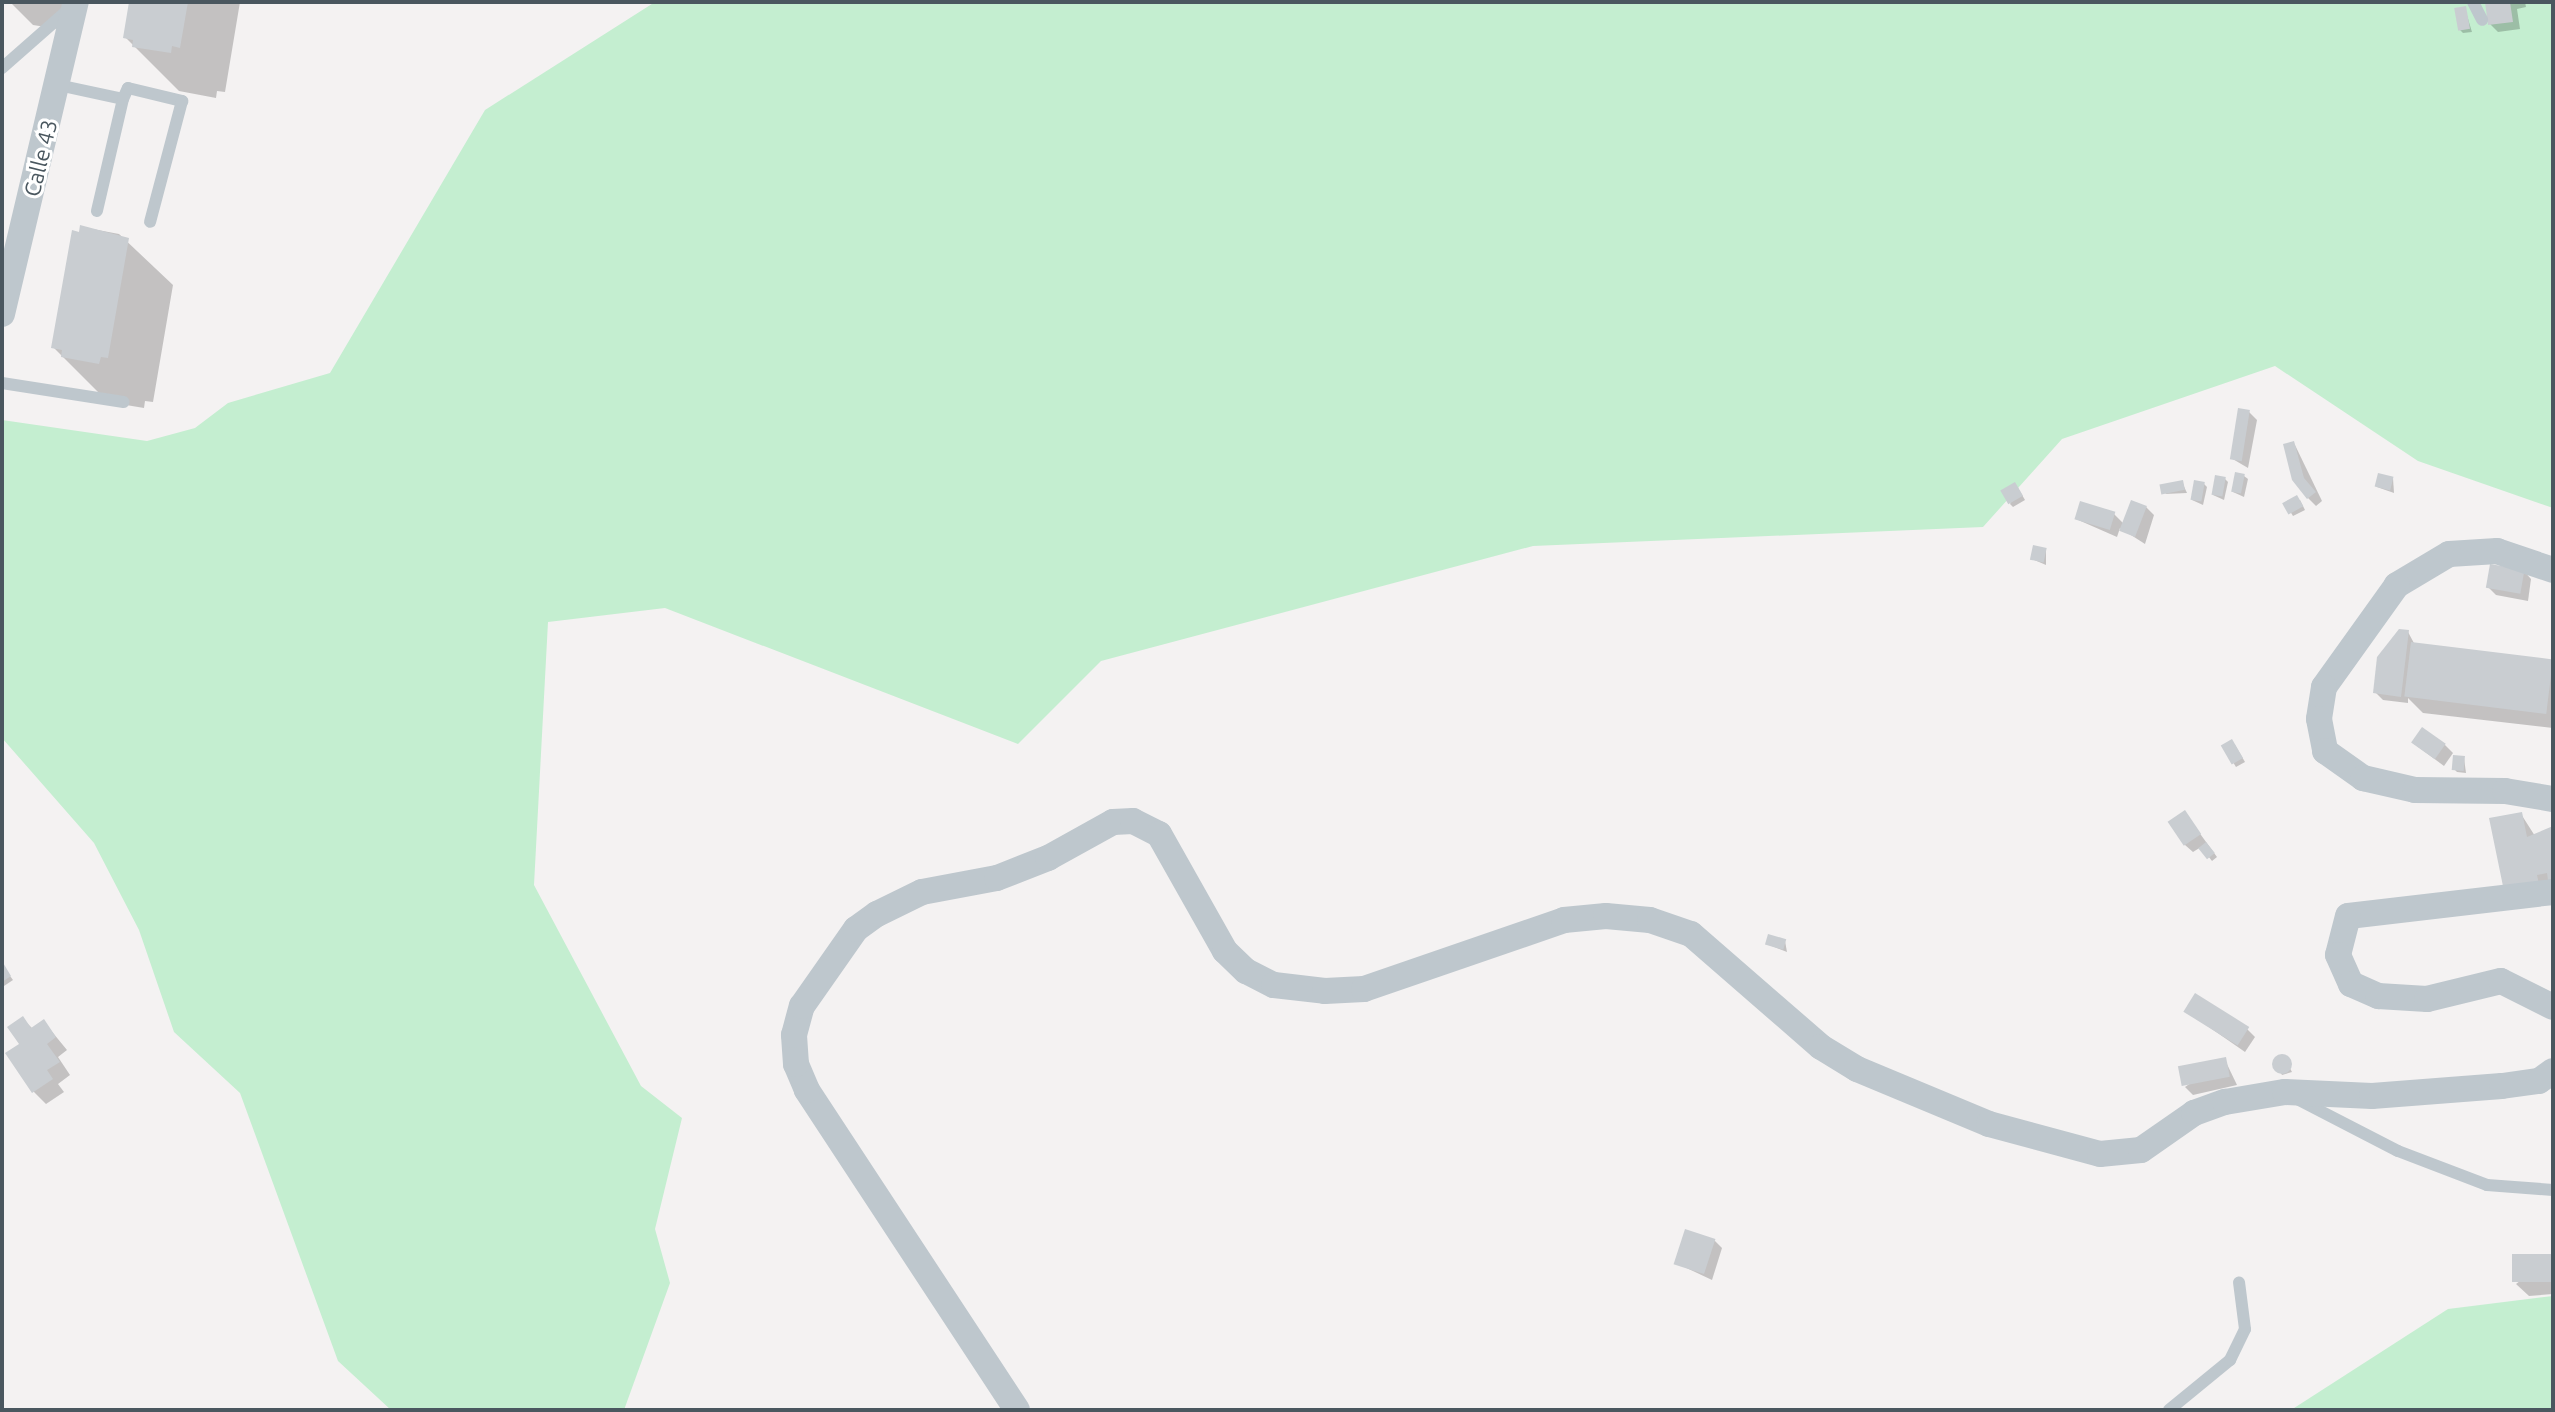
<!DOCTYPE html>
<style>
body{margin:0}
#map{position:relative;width:2555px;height:1412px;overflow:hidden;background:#f4f2f2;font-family:Ubuntu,sans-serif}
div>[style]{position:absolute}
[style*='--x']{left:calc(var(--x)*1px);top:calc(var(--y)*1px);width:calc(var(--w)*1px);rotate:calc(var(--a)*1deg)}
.green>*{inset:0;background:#c4eed0}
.shadow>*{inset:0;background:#0003}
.building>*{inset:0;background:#c9cdd1;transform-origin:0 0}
.round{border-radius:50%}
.service>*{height:12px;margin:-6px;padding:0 6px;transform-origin:6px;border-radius:6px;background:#bec7cd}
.minor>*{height:26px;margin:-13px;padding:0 13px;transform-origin:13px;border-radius:13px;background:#bec7cd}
span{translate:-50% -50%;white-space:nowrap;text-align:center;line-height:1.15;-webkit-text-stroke:6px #fff;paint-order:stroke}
.street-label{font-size:22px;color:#4a575f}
.frame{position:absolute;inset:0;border:4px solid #4a575f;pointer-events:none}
</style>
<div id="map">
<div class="green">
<i style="clip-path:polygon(655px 2px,2553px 2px,2553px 508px,2418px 461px,2275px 366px,2062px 439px,1983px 527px,1533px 546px,1101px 661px,1018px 744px,665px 608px,548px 622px,534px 885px,641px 1086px,682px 1118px,655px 1229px,670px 1283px,624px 1410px,391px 1410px,338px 1361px,240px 1093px,174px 1032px,139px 930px,94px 843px,2px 738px,2px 420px,147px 441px,195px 428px,228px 403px,330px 373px,485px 110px)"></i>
<i style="clip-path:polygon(2553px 1296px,2553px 1410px,2291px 1410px,2448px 1309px)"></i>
</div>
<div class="shadow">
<i style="clip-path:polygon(10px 2px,82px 2px,77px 32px,33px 25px)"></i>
<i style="clip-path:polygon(131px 2px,240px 2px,225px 92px,217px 91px,216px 98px,179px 91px,125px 37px)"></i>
<i style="clip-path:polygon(2487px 2px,2525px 2px,2526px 7px,2517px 9px,2520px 29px,2498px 32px,2490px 24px)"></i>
<i style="clip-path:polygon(2465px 9px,2472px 32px,2463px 33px,2460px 30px)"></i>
<i style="clip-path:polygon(82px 227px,119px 234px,173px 285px,153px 402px,145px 401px,144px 408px,108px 402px,54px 348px)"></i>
<i style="clip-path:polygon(2249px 412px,2257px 420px,2248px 468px,2231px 458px)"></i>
<i style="clip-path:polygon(2294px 443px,2322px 501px,2316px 506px,2308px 498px)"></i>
<i style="clip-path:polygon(2244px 476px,2248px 479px,2244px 497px,2233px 492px)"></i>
<i style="clip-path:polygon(2393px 478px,2394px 493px,2377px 487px)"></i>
<i style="clip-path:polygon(2225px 479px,2228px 482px,2224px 500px,2213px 495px)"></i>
<i style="clip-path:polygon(2182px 482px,2187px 493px,2165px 494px)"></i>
<i style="clip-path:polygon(2204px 484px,2207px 487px,2203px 505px,2192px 500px)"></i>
<i style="clip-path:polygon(2018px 488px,2025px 500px,2013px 507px,2010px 504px)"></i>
<i style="clip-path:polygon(2300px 500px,2305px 510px,2293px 516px,2285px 503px)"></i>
<i style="clip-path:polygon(2146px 507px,2154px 515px,2145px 544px,2120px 528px,2117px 537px,2076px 519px,2114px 514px,2125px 525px)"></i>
<i style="clip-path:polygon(2046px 550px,2046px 565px,2032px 559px)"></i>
<i style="clip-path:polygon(2524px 571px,2531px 579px,2528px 601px,2496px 595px,2488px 587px)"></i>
<i style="clip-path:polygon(2408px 632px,2415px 645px,2553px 661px,2553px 728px,2423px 713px,2408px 698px,2408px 703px,2383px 700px,2375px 692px)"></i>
<i style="clip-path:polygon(2413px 743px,2445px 745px,2453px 753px,2444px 766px)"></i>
<i style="clip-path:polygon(2235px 745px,2245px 762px,2236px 767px,2223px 746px)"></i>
<i style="clip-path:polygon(2464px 758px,2466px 773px,2457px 772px,2454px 769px)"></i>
<i style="clip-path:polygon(2185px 813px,2217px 857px,2212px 861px,2201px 847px,2193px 852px,2185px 845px)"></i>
<i style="clip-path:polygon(2521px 814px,2535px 836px,2553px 830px,2553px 886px,2518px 902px)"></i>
<i style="clip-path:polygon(1785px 941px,1787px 952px,1767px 944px)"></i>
<i style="clip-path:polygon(2px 965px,13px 980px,4px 986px,2px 984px)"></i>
<i style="clip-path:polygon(2186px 1011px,2247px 1029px,2255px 1037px,2245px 1052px)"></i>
<i style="clip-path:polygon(23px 1019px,33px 1029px,44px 1022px,67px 1050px,58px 1057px,70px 1075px,58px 1084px,64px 1092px,46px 1104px,34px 1092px,22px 1045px)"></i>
<i style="clip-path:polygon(2284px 1057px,2292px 1072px,2282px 1075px,2275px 1063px)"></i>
<i style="clip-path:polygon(2225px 1060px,2237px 1085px,2193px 1095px,2185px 1087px)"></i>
<i style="clip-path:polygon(1714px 1240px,1722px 1248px,1712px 1280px,1676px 1263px)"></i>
<i style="clip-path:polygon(2553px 1256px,2553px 1294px,2529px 1296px,2516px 1284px)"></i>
</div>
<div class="building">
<i style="clip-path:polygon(129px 2px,188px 2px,180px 48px,172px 46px,171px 53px,132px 47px,133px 40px,123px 38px)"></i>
<i style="clip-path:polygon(2485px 2px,2510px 2px,2513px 22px,2488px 25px)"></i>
<i style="left:2466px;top:6px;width:23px;height:12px;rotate:80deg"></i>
<i style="clip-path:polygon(80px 225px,129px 238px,108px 358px,101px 357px,99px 364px,61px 357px,62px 350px,51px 348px,72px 230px,79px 232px)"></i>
<i style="left:2238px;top:408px;width:12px;height:52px;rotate:9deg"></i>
<i style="clip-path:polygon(2294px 441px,2304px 478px,2316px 492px,2307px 499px,2292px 480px,2283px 444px)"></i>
<i style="left:2235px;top:472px;width:10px;height:20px;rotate:11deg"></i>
<i style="left:2378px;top:473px;width:16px;height:14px;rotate:14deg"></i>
<i style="left:2215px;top:475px;width:11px;height:20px;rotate:10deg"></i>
<i style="left:2183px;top:480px;width:10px;height:24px;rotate:79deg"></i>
<i style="left:2194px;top:480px;width:11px;height:20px;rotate:10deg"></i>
<i style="left:2015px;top:482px;width:16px;height:17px;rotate:60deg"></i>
<i style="left:2297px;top:495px;width:13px;height:17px;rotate:61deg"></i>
<i style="left:2131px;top:500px;width:17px;height:33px;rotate:21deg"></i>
<i style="left:2080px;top:501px;width:37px;height:19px;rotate:17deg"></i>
<i style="left:2033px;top:545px;width:14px;height:15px;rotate:12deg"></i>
<i style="left:2490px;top:564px;width:35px;height:24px;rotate:10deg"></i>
<i style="clip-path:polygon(2399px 629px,2409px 630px,2401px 697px,2373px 693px,2377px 657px)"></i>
<i style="left:2411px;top:642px;width:143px;height:55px;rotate:7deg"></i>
<i style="left:2422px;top:727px;width:29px;height:19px;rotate:35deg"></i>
<i style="left:2232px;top:739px;width:22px;height:13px;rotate:60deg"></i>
<i style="left:2453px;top:755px;width:12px;height:15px;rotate:5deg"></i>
<i style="left:2185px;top:810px;width:29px;height:21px;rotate:56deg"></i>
<i style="clip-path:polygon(2522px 812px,2527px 837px,2553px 826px,2553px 879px,2548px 880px,2547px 873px,2537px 875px,2539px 884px,2504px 891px,2489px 818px)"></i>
<i style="left:2206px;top:842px;width:14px;height:10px;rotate:51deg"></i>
<i style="left:1768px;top:934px;width:19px;height:11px;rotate:16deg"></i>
<i style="clip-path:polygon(2px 961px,11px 976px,2px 982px)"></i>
<i style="left:2195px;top:993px;width:64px;height:22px;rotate:32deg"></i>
<i style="clip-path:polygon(23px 1016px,31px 1028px,44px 1019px,56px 1037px,47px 1044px,60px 1062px,47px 1070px,53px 1079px,32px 1093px,5px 1053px,19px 1044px,7px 1027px)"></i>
<i class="round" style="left:2272px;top:1054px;width:20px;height:20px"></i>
<i style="left:2226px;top:1057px;width:20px;height:49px;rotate:79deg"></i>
<i style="left:1685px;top:1229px;width:32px;height:37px;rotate:18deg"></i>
<i style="left:2553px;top:1254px;width:28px;height:41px;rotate:90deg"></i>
</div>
<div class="service">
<i style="--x:2473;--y:2;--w:20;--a:63"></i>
<i style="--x:2;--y:68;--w:89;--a:-41.4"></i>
<i style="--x:58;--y:85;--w:66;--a:12.2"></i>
<i style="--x:123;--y:99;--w:115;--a:103.1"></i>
<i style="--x:123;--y:99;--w:12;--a:-66"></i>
<i style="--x:128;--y:88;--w:56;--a:13.5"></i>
<i style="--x:182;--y:101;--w:125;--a:104.8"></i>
<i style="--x:2;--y:383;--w:123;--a:8.9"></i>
<i style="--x:2299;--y:1100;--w:111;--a:27.3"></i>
<i style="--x:2398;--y:1151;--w:95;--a:20.9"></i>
<i style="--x:2487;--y:1185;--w:66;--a:4.3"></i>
<i style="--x:2169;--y:1410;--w:79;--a:-39.3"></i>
<i style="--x:2230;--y:1360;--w:34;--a:-64"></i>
<i style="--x:2245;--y:1329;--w:47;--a:-97.3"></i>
</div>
<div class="minor">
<i style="--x:2;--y:314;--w:321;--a:-76.7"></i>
<i style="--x:2553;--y:570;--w:59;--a:-161.3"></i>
<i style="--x:2497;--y:551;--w:48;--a:176.4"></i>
<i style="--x:2449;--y:554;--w:61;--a:149.2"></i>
<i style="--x:2397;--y:585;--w:125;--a:125.6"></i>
<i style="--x:2324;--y:687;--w:32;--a:99"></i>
<i style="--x:2319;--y:719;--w:33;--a:79"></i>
<i style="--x:2325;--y:751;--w:47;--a:35.4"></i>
<i style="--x:2363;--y:778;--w:53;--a:13"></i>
<i style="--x:2415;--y:790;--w:90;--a:0.6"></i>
<i style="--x:2505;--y:791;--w:49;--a:9.5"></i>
<i style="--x:2553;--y:892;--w:206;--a:173.3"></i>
<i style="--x:2348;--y:916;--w:40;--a:104.4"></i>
<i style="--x:2338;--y:955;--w:32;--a:66"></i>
<i style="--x:2351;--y:984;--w:30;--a:24"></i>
<i style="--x:2378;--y:996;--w:49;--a:3.5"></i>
<i style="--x:2427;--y:999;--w:76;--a:-13.7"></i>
<i style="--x:2501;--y:981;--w:58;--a:26.6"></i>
<i style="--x:1017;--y:1410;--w:383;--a:-123.3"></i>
<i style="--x:807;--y:1090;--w:28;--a:-113"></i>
<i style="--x:796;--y:1064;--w:29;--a:-94"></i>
<i style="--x:794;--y:1035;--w:30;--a:-75"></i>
<i style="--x:802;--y:1006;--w:94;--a:-55"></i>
<i style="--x:856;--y:929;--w:26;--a:-36"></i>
<i style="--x:877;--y:914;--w:50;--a:-26.1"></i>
<i style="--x:922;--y:892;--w:76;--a:-10.6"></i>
<i style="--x:997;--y:878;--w:55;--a:-21.4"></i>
<i style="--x:1048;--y:858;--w:74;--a:-29"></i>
<i style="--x:1113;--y:822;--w:20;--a:-3"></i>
<i style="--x:1133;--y:821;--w:29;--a:27"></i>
<i style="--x:1159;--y:834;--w:134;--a:60.6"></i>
<i style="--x:1225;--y:951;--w:29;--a:44"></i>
<i style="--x:1246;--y:971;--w:31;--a:27"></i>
<i style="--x:1274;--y:985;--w:51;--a:6.7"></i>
<i style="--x:1325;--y:991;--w:39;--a:-3"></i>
<i style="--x:1364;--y:989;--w:212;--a:-19"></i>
<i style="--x:1564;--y:920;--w:42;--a:-5.4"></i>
<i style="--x:1606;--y:916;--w:44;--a:5.2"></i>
<i style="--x:1650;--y:920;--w:43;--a:18.9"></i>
<i style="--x:1691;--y:934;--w:172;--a:41"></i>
<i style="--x:1821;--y:1047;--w:42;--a:31.4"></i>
<i style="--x:1857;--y:1069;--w:143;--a:22.6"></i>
<i style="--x:1989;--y:1124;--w:115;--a:15.1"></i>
<i style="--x:2100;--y:1154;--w:41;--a:-5.6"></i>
<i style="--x:2141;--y:1150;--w:65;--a:-34.9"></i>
<i style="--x:2194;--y:1113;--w:33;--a:-20"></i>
<i style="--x:2225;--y:1102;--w:61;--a:-9.5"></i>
<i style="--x:2285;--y:1092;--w:87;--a:2.6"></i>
<i style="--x:2372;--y:1096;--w:130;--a:-4.4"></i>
<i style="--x:2502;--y:1086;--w:37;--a:-8"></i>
<i style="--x:2539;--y:1081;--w:17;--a:-36"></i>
</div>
<div class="street-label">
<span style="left:40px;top:158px;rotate:-76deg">Calle 43</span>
</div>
<div class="frame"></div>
</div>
